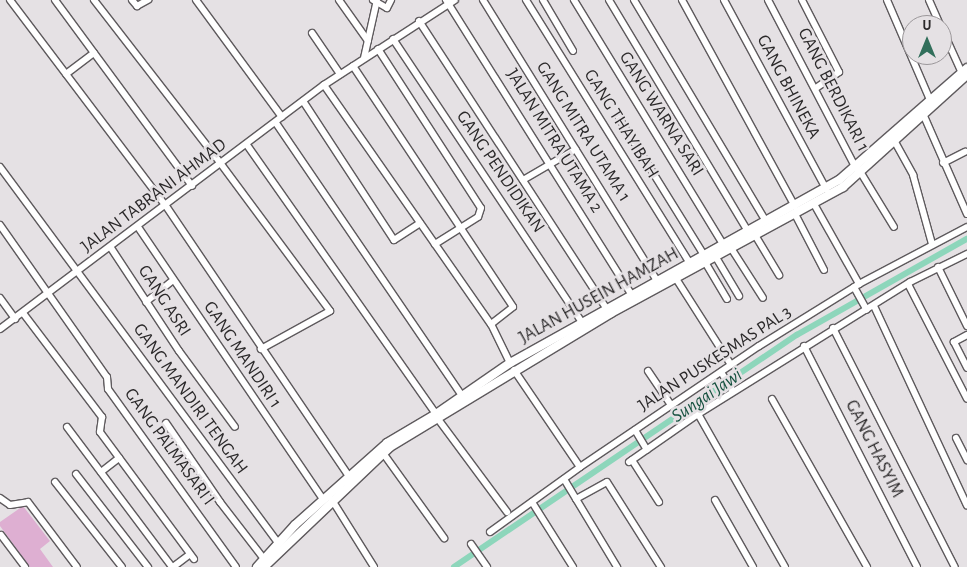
<!DOCTYPE html>
<style>
body{margin:0}
#map{position:relative;width:967px;height:567px;overflow:hidden;background:#e5e1e4;font-family:"Alegreya Sans",sans-serif}
div>[style]{position:absolute}
[style*='--x']{left:calc(var(--x)*1px);top:calc(var(--y)*1px);width:calc(var(--w)*1px);rotate:calc(var(--a)*1deg)}
.green>*{inset:0;background:#deafd2}
.canal>*{height:5.5px;margin:-2.75px;padding:0 2.75px;transform-origin:2.75px;border-radius:2.75px;background:#8dd6bb}
.roads{filter:drop-shadow(1px 0 #5e5a5d) drop-shadow(-1px 0 #5e5a5d) drop-shadow(0 1px #5e5a5d) drop-shadow(0 -1px #5e5a5d)}
.minor>*{height:6px;margin:-3px;padding:0 3px;transform-origin:3px;border-radius:3px;background:#fff}
.tertiary>*{height:8px;margin:-4px;padding:0 4px;transform-origin:4px;border-radius:4px;background:#fff}
span{translate:-50% -50%;white-space:nowrap;text-align:center;line-height:1.15;-webkit-text-stroke:5px #e5e1e4;paint-order:stroke}
.street-label{font-size:18px;color:#2b292a}
.water-label{font-size:19px;color:#175240;font-style:italic}
.north{position:absolute;left:902px;top:15px;width:50px;height:50px;box-sizing:border-box;background:#e5e1e4;border:1px solid #9b979a;border-radius:50%;rotate:0deg;font-size:14px;font-weight:700;line-height:20px;text-align:center;color:#2b292a}
.north::after{content:'';display:block;margin:auto;width:18px;height:22px;background:#326f5b;clip-path:polygon(50% 0,100% 100%,50% 72%,0 100%)}
</style>
<div id="map">
<div class="green">
<i style="clip-path:polygon(23px 506px,50px 541px,40px 549px,53px 567px,30px 567px,0 526px,0 522px)"></i>
</div>
<div class="canal">
<i style="--x:454;--y:567;--w:414;--a:-34.1"></i>
<i style="--x:797;--y:335;--w:195;--a:-29.5"></i>
</div>
<div class="roads">
<div class="minor">
<i style="--x:10;--y:0;--w:258;--a:52.9"></i>
<i style="--x:166;--y:206;--w:326;--a:55.9"></i>
<i style="--x:55;--y:0;--w:231;--a:53.6"></i>
<i style="--x:94;--y:0;--w:207;--a:52.2"></i>
<i style="--x:221;--y:164;--w:183;--a:53.4"></i>
<i style="--x:330;--y:311;--w:79;--a:151.2"></i>
<i style="--x:132;--y:0;--w:8;--a:50"></i>
<i style="--x:137;--y:6;--w:13;--a:-29"></i>
<i style="--x:196;--y:0;--w:145;--a:53.7"></i>
<i style="--x:339;--y:0;--w:50;--a:54.7"></i>
<i style="--x:373;--y:0;--w:16;--a:30"></i>
<i style="--x:387;--y:8;--w:9;--a:-63"></i>
<i style="--x:446;--y:0;--w:349;--a:57.8"></i>
<i style="--x:483;--y:0;--w:331;--a:58.2"></i>
<i style="--x:526;--y:0;--w:310;--a:58.1"></i>
<i style="--x:543;--y:0;--w:59;--a:59.5"></i>
<i style="--x:574;--y:0;--w:286;--a:58.6"></i>
<i style="--x:609;--y:0;--w:270;--a:59"></i>
<i style="--x:634;--y:0;--w:257;--a:59.2"></i>
<i style="--x:682;--y:0;--w:235;--a:61.3"></i>
<i style="--x:724;--y:0;--w:215;--a:61.6"></i>
<i style="--x:768;--y:0;--w:190;--a:62.4"></i>
<i style="--x:802;--y:0;--w:81;--a:62.8"></i>
<i style="--x:839;--y:72;--w:28;--a:145"></i>
<i style="--x:887;--y:0;--w:109;--a:66.7"></i>
<i style="--x:929;--y:0;--w:27;--a:66"></i>
<i style="--x:419;--y:21;--w:344;--a:56.9"></i>
<i style="--x:942;--y:29;--w:48;--a:65.6"></i>
<i style="--x:312;--y:33;--w:50;--a:55.7"></i>
<i style="--x:393;--y:39;--w:340;--a:56.3"></i>
<i style="--x:378;--y:49;--w:189;--a:57.1"></i>
<i style="--x:481;--y:208;--w:9;--a:108"></i>
<i style="--x:478;--y:217;--w:51;--a:147.9"></i>
<i style="--x:364;--y:58;--w:59;--a:-77.4"></i>
<i style="--x:353;--y:66;--w:289;--a:56.4"></i>
<i style="--x:513;--y:307;--w:28;--a:142"></i>
<i style="--x:66;--y:74;--w:35;--a:-37"></i>
<i style="--x:324;--y:85;--w:292;--a:55.1"></i>
<i style="--x:491;--y:324;--w:43;--a:64"></i>
<i style="--x:303;--y:101;--w:166;--a:56.8"></i>
<i style="--x:394;--y:240;--w:31;--a:-33"></i>
<i style="--x:924;--y:116;--w:107;--a:66.3"></i>
<i style="--x:619;--y:118;--w:161;--a:58.2"></i>
<i style="--x:276;--y:123;--w:330;--a:55.7"></i>
<i style="--x:895;--y:142;--w:38;--a:61"></i>
<i style="--x:913;--y:175;--w:72;--a:74.6"></i>
<i style="--x:247;--y:145;--w:329;--a:54.9"></i>
<i style="--x:943;--y:163;--w:25;--a:-27"></i>
<i style="--x:0;--y:167;--w:468;--a:53.5"></i>
<i style="--x:861;--y:173;--w:63;--a:58.6"></i>
<i style="--x:523;--y:180;--w:61;--a:-30.3"></i>
<i style="--x:814;--y:204;--w:92;--a:60.6"></i>
<i style="--x:795;--y:214;--w:63;--a:62.6"></i>
<i style="--x:0;--y:225;--w:186;--a:54.9"></i>
<i style="--x:107;--y:377;--w:12;--a:85"></i>
<i style="--x:108;--y:389;--w:219;--a:54.3"></i>
<i style="--x:138;--y:227;--w:329;--a:55.8"></i>
<i style="--x:755;--y:235;--w:47;--a:59"></i>
<i style="--x:111;--y:248;--w:123;--a:56.6"></i>
<i style="--x:179;--y:351;--w:94;--a:53.6"></i>
<i style="--x:731;--y:248;--w:59;--a:57.4"></i>
<i style="--x:714;--y:254;--w:49;--a:59.2"></i>
<i style="--x:705;--y:262;--w:43;--a:59.3"></i>
<i style="--x:938;--y:267;--w:66;--a:63.8"></i>
<i style="--x:675;--y:277;--w:104;--a:57.5"></i>
<i style="--x:908;--y:284;--w:129;--a:62.8"></i>
<i style="--x:854;--y:287;--w:26;--a:61"></i>
<i style="--x:0;--y:298;--w:26;--a:54"></i>
<i style="--x:146;--y:302;--w:35;--a:-39"></i>
<i style="--x:874;--y:306;--w:220;--a:65"></i>
<i style="--x:23;--y:313;--w:131;--a:52.8"></i>
<i style="--x:102;--y:417;--w:15;--a:98"></i>
<i style="--x:100;--y:432;--w:158;--a:53.5"></i>
<i style="--x:833;--y:328;--w:268;--a:63"></i>
<i style="--x:0;--y:329;--w:406;--a:-37"></i>
<i style="--x:324;--y:85;--w:156;--a:-33"></i>
<i style="--x:967;--y:335;--w:15;--a:152"></i>
<i style="--x:954;--y:342;--w:29;--a:63"></i>
<i style="--x:804;--y:346;--w:248;--a:62.9"></i>
<i style="--x:514;--y:370;--w:117;--a:55.8"></i>
<i style="--x:648;--y:371;--w:41;--a:55.9"></i>
<i style="--x:721;--y:372;--w:22;--a:58"></i>
<i style="--x:772;--y:399;--w:193;--a:60.5"></i>
<i style="--x:438;--y:419;--w:116;--a:53.4"></i>
<i style="--x:166;--y:423;--w:96;--a:55.6"></i>
<i style="--x:220;--y:502;--w:72;--a:52.3"></i>
<i style="--x:67;--y:427;--w:175;--a:53.1"></i>
<i style="--x:635;--y:430;--w:23;--a:59"></i>
<i style="--x:956;--y:438;--w:25;--a:63"></i>
<i style="--x:383;--y:453;--w:105;--a:54.3"></i>
<i style="--x:632;--y:460;--w:50;--a:57.3"></i>
<i style="--x:629;--y:462;--w:84;--a:-34.8"></i>
<i style="--x:101;--y:472;--w:23;--a:-38"></i>
<i style="--x:76;--y:474;--w:118;--a:52.3"></i>
<i style="--x:564;--y:479;--w:103;--a:58.9"></i>
<i style="--x:55;--y:482;--w:108;--a:51.8"></i>
<i style="--x:0;--y:498;--w:12;--a:35"></i>
<i style="--x:10;--y:505;--w:18;--a:-9"></i>
<i style="--x:28;--y:502;--w:81;--a:53"></i>
<i style="--x:576;--y:499;--w:35;--a:-29"></i>
<i style="--x:607;--y:482;--w:101;--a:57.6"></i>
<i style="--x:332;--y:500;--w:79;--a:57.9"></i>
<i style="--x:715;--y:500;--w:77;--a:60.4"></i>
<i style="--x:532;--y:502;--w:77;--a:57.8"></i>
<i style="--x:490;--y:532;--w:111;--a:-35.8"></i>
<i style="--x:580;--y:467;--w:216;--a:-34.1"></i>
<i style="--x:759;--y:346;--w:118;--a:-31.8"></i>
<i style="--x:859;--y:284;--w:122;--a:-27.8"></i>
<i style="--x:1;--y:535;--w:40;--a:53"></i>
<i style="--x:471;--y:544;--w:28;--a:55"></i>
<i style="--x:173;--y:567;--w:21;--a:-37"></i>
<i style="--x:785;--y:567;--w:176;--a:-119.6"></i>
<i style="--x:698;--y:414;--w:250;--a:-31.9"></i>
<i style="--x:910;--y:282;--w:64;--a:-26.2"></i>
</div>
<div class="tertiary">
<i style="--x:257;--y:567;--w:57;--a:-47.9"></i>
<i style="--x:295;--y:525;--w:123;--a:-41.7"></i>
<i style="--x:387;--y:443;--w:57;--a:-30.6"></i>
<i style="--x:436;--y:414;--w:90;--a:-34.6"></i>
<i style="--x:510;--y:363;--w:376;--a:-29.1"></i>
<i style="--x:839;--y:180;--w:170;--a:-41.2"></i>
<i style="--x:264;--y:567;--w:174;--a:-43.6"></i>
<i style="--x:390;--y:447;--w:258;--a:-31.2"></i>
<i style="--x:611;--y:313;--w:264;--a:-28.5"></i>
<i style="--x:843;--y:187;--w:167;--a:-42.1"></i>
</div>
</div>
<div class="street-label">
<span style="left:788px;top:87px;rotate:62deg">GANG BHINEKA</span>
<span style="left:833px;top:90px;rotate:63deg">GANG BERDIKARI 1</span>
<span style="left:661px;top:114px;rotate:58deg">GANG WARNA SARI</span>
<span style="left:621px;top:124px;rotate:58deg">GANG THAYIBAH</span>
<span style="left:583px;top:132px;rotate:58deg">GANG MITRA UTAMA 1</span>
<span style="left:554px;top:141px;rotate:58deg">JALAN MITRA UTAMA 2</span>
<span style="left:500px;top:172px;rotate:56deg">GANG PENDIDIKAN</span>
<span style="left:154px;top:196px;rotate:-37deg">JALAN TABRANI AHMAD</span>
<span style="left:599px;top:296px;rotate:-29deg">JALAN HUSEIN HAMZAH</span>
<span style="left:164px;top:301px;rotate:57deg">GANG ASRI</span>
<span style="left:242px;top:355px;rotate:56deg">GANG MANDIRI 1</span>
<span style="left:715px;top:359px;rotate:-33deg">JALAN PUSKESMAS PAL 3</span>
<span style="left:190px;top:399px;rotate:54deg">GANG MANDIRI TENGAH</span>
<span style="left:169px;top:447px;rotate:54deg">GANG PALMASARI I</span>
<span style="left:874px;top:449px;rotate:63deg">GANG HASYIM</span>
</div>
<div class="water-label">
<span style="left:707px;top:396px;rotate:-34deg">Sungai Jawi</span>
</div>
<div class="north">U</div>
</div>
